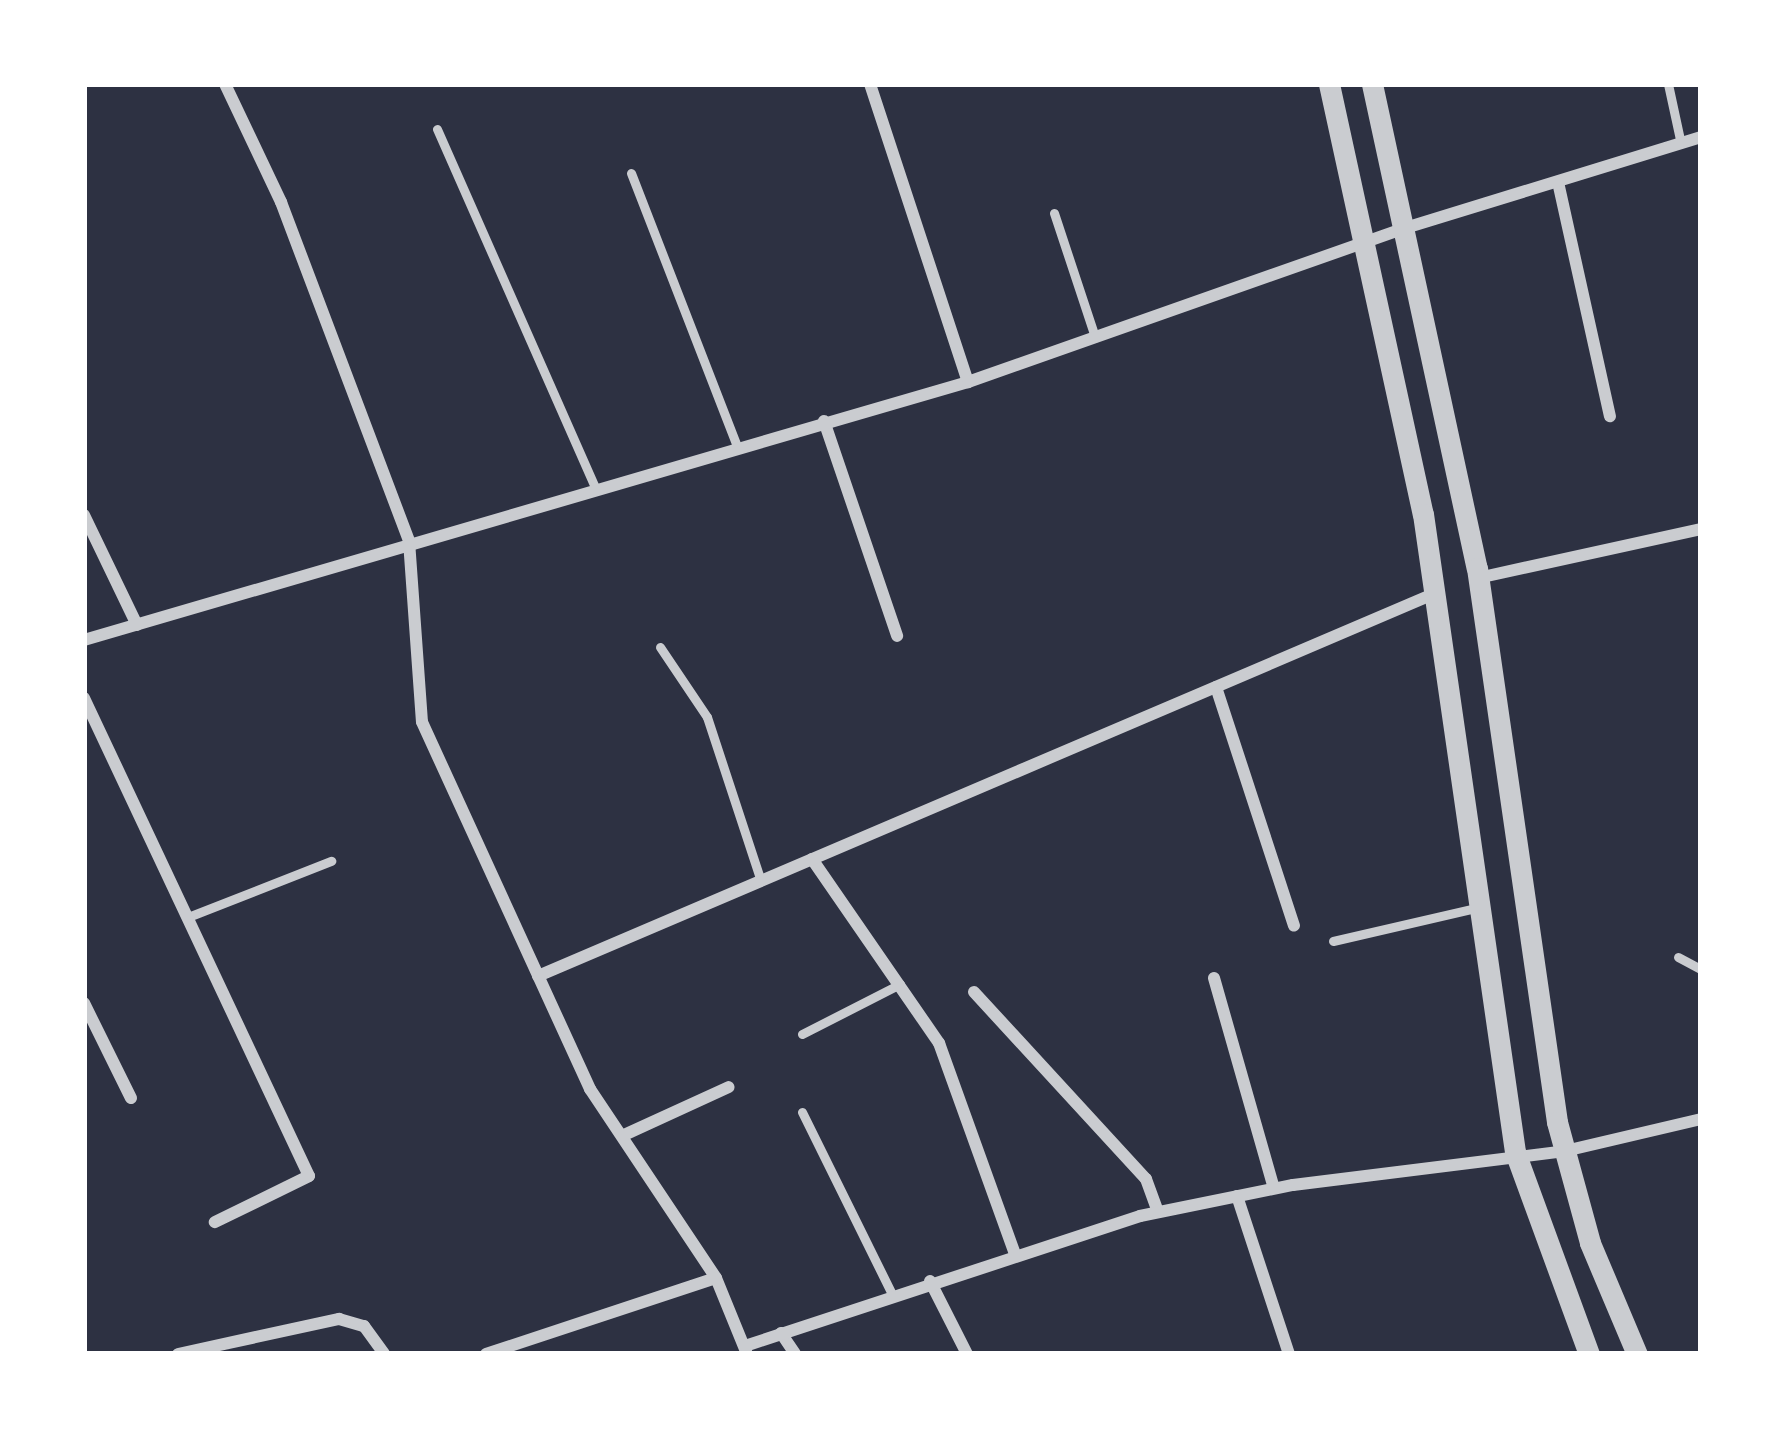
<!DOCTYPE html>
<style>
body{margin:0}
#map{position:relative;width:1785px;height:1438px;overflow:hidden;background:#2d3142;font-family:Ubuntu,sans-serif}
div>[style]{position:absolute}
[style*='--x']{left:calc(var(--x)*1px);top:calc(var(--y)*1px);width:calc(var(--w)*1px);rotate:calc(var(--a)*1deg)}
.service>*{height:9px;margin:-4.5px;padding:0 4.5px;transform-origin:4.5px;border-radius:4.5px;background:#caccd0}
.minor>*{height:12px;margin:-6px;padding:0 6px;transform-origin:6px;border-radius:6px;background:#caccd0}
.tertiary>*{height:21px;margin:-10.5px;padding:0 10.5px;transform-origin:10.5px;border-radius:10.5px;background:#caccd0}
span{translate:-50% -50%;white-space:nowrap;text-align:center;line-height:1.15;-webkit-text-stroke:10px #fff;paint-order:stroke}
.frame{position:absolute;inset:0;border:87px solid #fff;pointer-events:none}
</style>
<div id="map">
<div class="service">
<i style="--x:1668;--y:84;--w:61;--a:77.8"></i>
<i style="--x:437;--y:129;--w:391;--a:66.2"></i>
<i style="--x:631;--y:173;--w:293;--a:68.8"></i>
<i style="--x:1054;--y:213;--w:131;--a:71.7"></i>
<i style="--x:660;--y:647;--w:84;--a:56.1"></i>
<i style="--x:707;--y:717;--w:173;--a:71.8"></i>
<i style="--x:188;--y:917;--w:154;--a:-21.4"></i>
<i style="--x:1333;--y:941;--w:147;--a:-13"></i>
<i style="--x:1678;--y:957;--w:26;--a:28"></i>
<i style="--x:802;--y:1034;--w:110;--a:-27"></i>
<i style="--x:802;--y:1112;--w:203;--a:63.7"></i>
</div>
<div class="minor">
<i style="--x:225;--y:84;--w:131;--a:64.6"></i>
<i style="--x:281;--y:202;--w:362;--a:69.3"></i>
<i style="--x:409;--y:541;--w:181;--a:85.9"></i>
<i style="--x:422;--y:722;--w:404;--a:65.4"></i>
<i style="--x:590;--y:1089;--w:227;--a:56.3"></i>
<i style="--x:716;--y:1278;--w:82;--a:67.8"></i>
<i style="--x:870;--y:84;--w:314;--a:71.8"></i>
<i style="--x:1558;--y:182;--w:240;--a:77.5"></i>
<i style="--x:824;--y:421;--w:227;--a:71.2"></i>
<i style="--x:84;--y:515;--w:122;--a:64.3"></i>
<i style="--x:1478;--y:578;--w:228;--a:-12.4"></i>
<i style="--x:84;--y:640;--w:921;--a:-16.27"></i>
<i style="--x:968;--y:382;--w:460;--a:-19.4"></i>
<i style="--x:1402;--y:229;--w:313;--a:-17.1"></i>
<i style="--x:1216;--y:687;--w:251;--a:71.9"></i>
<i style="--x:84;--y:698;--w:528;--a:64.79"></i>
<i style="--x:309;--y:1176;--w:105;--a:153.9"></i>
<i style="--x:812;--y:859;--w:224;--a:55.4"></i>
<i style="--x:939;--y:1043;--w:224;--a:70.2"></i>
<i style="--x:538;--y:976;--w:976;--a:-23.1"></i>
<i style="--x:1214;--y:978;--w:218;--a:74.1"></i>
<i style="--x:974;--y:992;--w:254;--a:47.4"></i>
<i style="--x:1146;--y:1179;--w:35;--a:70"></i>
<i style="--x:84;--y:1003;--w:106;--a:63.7"></i>
<i style="--x:624;--y:1135;--w:115;--a:-24.6"></i>
<i style="--x:1237;--y:1196;--w:166;--a:71.8"></i>
<i style="--x:930;--y:1281;--w:82;--a:63.1"></i>
<i style="--x:781;--y:1333;--w:25;--a:56"></i>
<i style="--x:745;--y:1346;--w:416;--a:-18.2"></i>
<i style="--x:1140;--y:1216;--w:156;--a:-11.5"></i>
<i style="--x:1293;--y:1185;--w:274;--a:-7.1"></i>
<i style="--x:1565;--y:1151;--w:140;--a:-13.2"></i>
<i style="--x:178;--y:1354;--w:165;--a:-12.3"></i>
<i style="--x:339;--y:1319;--w:26;--a:16"></i>
<i style="--x:364;--y:1326;--w:34;--a:54"></i>
<i style="--x:486;--y:1354;--w:242;--a:-18.3"></i>
</div>
<div class="tertiary">
<i style="--x:1329;--y:84;--w:440;--a:77.7"></i>
<i style="--x:1423;--y:514;--w:645;--a:81.79"></i>
<i style="--x:1515;--y:1152;--w:215;--a:69.9"></i>
<i style="--x:1372;--y:84;--w:495;--a:77.8"></i>
<i style="--x:1477;--y:568;--w:560;--a:81.78"></i>
<i style="--x:1557;--y:1122;--w:125;--a:74.7"></i>
<i style="--x:1590;--y:1243;--w:121;--a:67.1"></i>
</div>
<div class="frame"></div>
</div>
